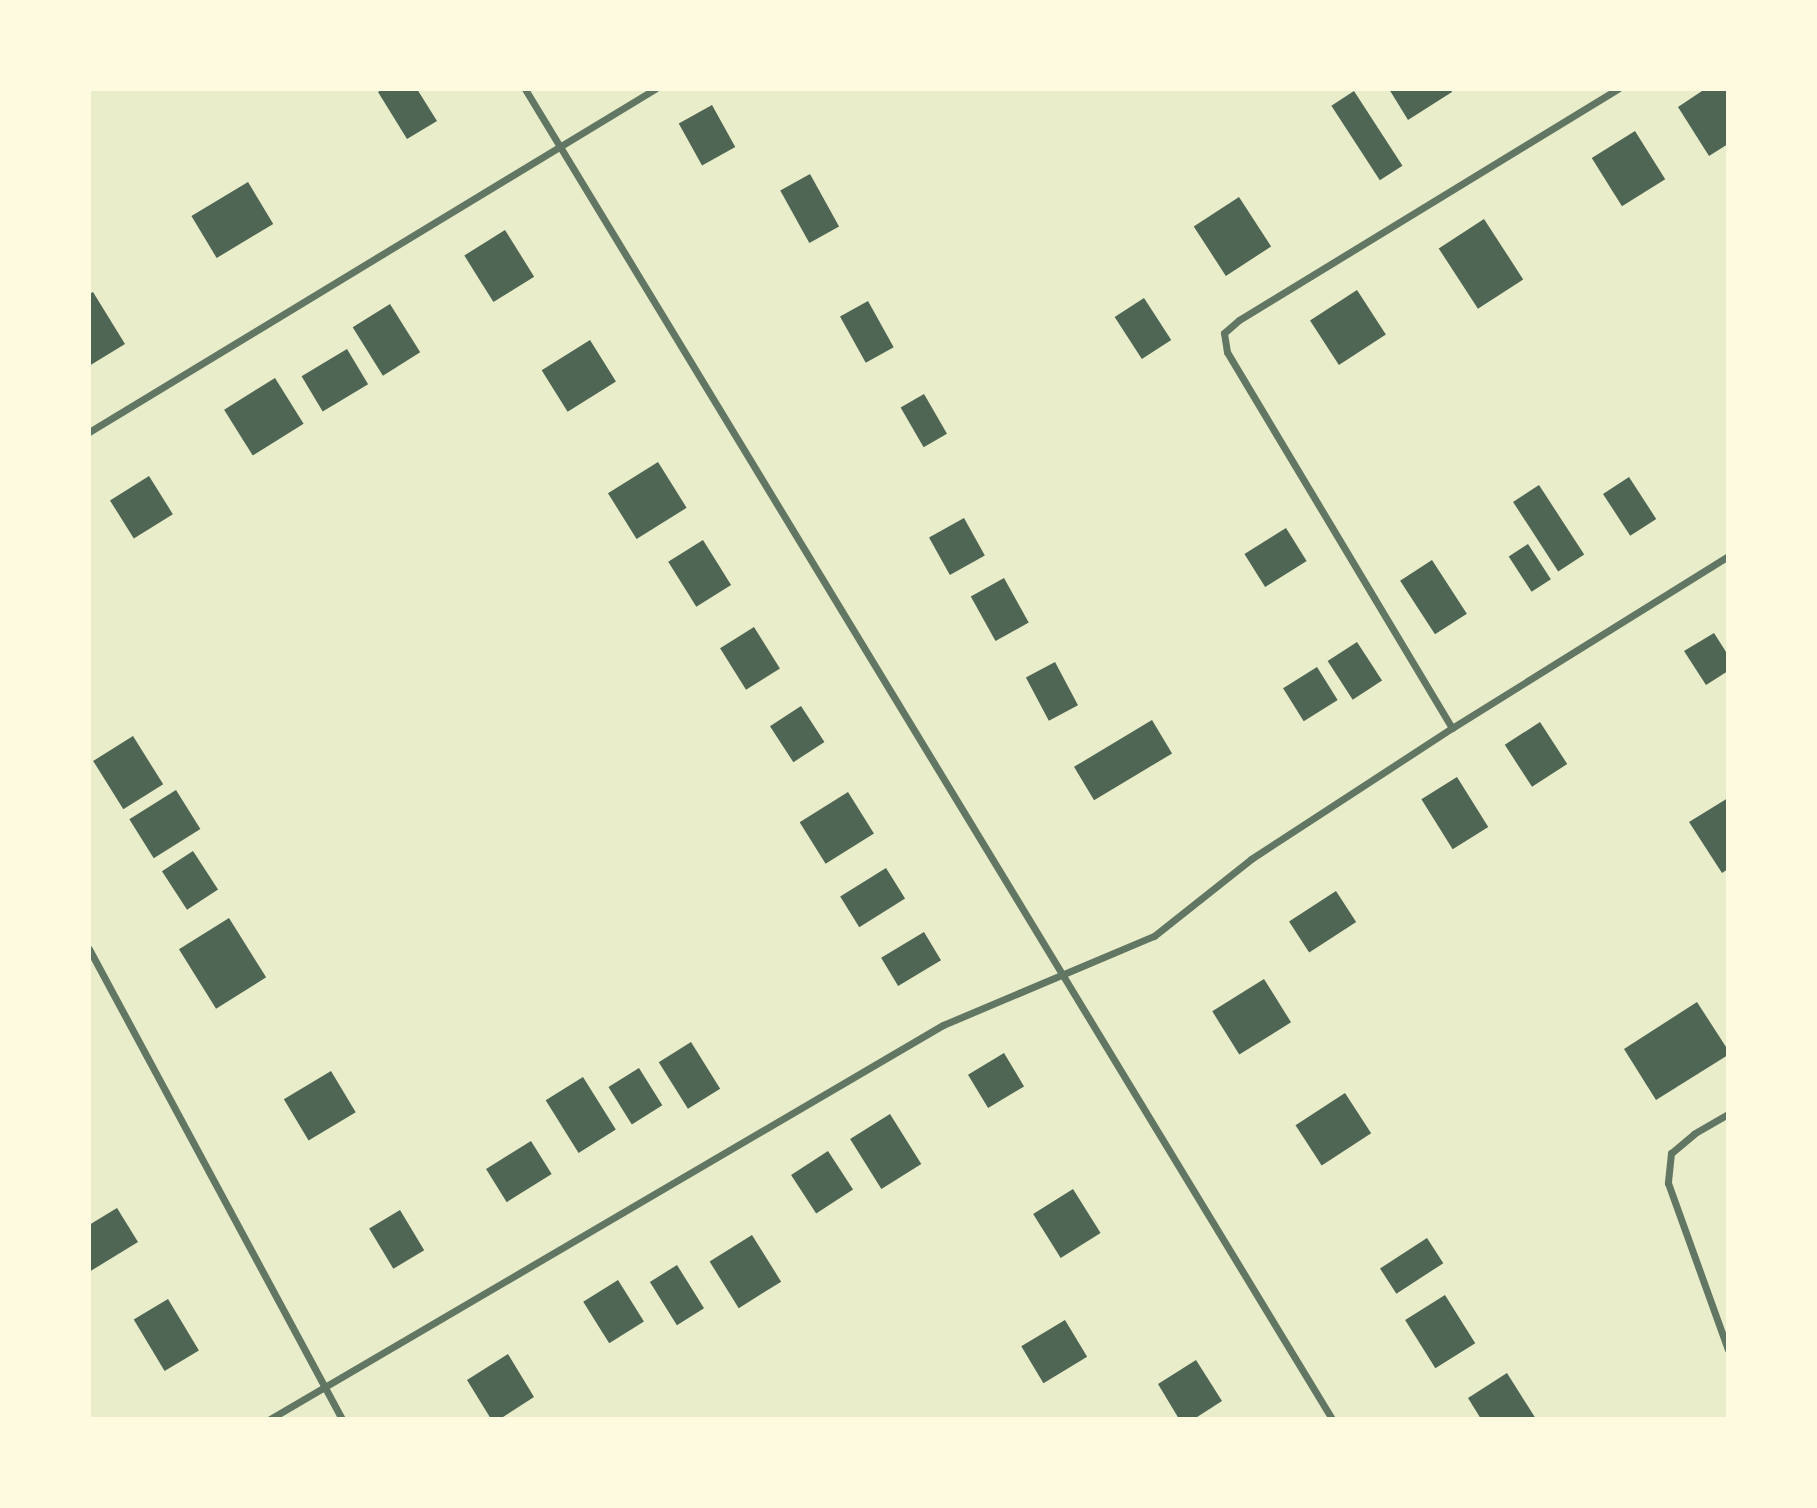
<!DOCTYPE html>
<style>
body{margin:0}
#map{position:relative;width:1817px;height:1508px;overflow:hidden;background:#e9edc9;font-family:Arial,sans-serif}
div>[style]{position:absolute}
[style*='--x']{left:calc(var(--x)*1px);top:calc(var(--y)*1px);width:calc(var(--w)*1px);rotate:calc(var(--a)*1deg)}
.building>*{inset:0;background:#4f6655;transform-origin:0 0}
.minor>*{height:7px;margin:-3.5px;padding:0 3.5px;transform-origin:3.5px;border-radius:3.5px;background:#617663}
span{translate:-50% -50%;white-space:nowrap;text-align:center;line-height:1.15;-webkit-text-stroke:5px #fefae0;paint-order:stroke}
.frame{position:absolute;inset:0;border:91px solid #fefae0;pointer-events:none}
</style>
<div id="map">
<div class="building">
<i style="clip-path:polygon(383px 89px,417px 89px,437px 121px,407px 139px,378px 92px)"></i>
<i style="clip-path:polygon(1389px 89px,1451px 89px,1452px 92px,1408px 120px)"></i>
<i style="clip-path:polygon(1705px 89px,1728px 89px,1728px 144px,1709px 156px,1678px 107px)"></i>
<i style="left:1354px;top:91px;width:89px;height:27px;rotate:57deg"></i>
<i style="left:712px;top:105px;width:48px;height:38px;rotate:61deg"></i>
<i style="left:1635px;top:131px;width:57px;height:51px;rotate:58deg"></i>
<i style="left:810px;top:174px;width:60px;height:34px;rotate:61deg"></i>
<i style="left:248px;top:182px;width:49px;height:66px;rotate:59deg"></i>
<i style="left:1239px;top:197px;width:59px;height:54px;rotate:57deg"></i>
<i style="left:1484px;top:219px;width:72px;height:54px;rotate:57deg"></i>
<i style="left:505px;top:230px;width:55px;height:48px;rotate:58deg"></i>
<i style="left:1357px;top:290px;width:53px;height:56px;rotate:57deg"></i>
<i style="clip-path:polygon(93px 292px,125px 344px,89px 366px,89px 294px)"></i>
<i style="left:1144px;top:298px;width:50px;height:35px;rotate:57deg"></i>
<i style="left:868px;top:301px;width:53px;height:32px;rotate:61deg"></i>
<i style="left:390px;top:304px;width:57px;height:44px;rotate:58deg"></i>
<i style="left:590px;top:340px;width:49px;height:57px;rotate:58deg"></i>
<i style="left:347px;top:349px;width:41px;height:53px;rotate:59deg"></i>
<i style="left:275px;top:378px;width:54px;height:60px;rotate:58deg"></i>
<i style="left:924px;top:394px;width:46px;height:27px;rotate:60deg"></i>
<i style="left:658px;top:462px;width:54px;height:59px;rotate:58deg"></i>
<i style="left:149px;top:476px;width:45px;height:46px;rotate:58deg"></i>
<i style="left:1629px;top:477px;width:50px;height:31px;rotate:57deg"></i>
<i style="left:1539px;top:485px;width:83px;height:31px;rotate:57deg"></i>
<i style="left:964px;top:518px;width:43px;height:40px;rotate:61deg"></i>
<i style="left:1286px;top:528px;width:39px;height:49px;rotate:58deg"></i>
<i style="left:703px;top:540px;width:53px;height:41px;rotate:58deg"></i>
<i style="left:1528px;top:544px;width:42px;height:23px;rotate:57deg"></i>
<i style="left:1432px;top:560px;width:64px;height:38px;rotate:57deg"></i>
<i style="left:1004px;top:578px;width:51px;height:38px;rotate:61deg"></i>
<i style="left:754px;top:627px;width:49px;height:40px;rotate:58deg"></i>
<i style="clip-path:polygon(1714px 633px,1728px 655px,1728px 671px,1706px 685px,1684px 651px)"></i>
<i style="left:1357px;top:642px;width:46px;height:35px;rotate:57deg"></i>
<i style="left:1055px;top:662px;width:49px;height:33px;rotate:62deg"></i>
<i style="left:1317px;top:667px;width:39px;height:40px;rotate:58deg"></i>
<i style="left:801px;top:706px;width:43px;height:37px;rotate:57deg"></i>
<i style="left:1152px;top:720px;width:39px;height:91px;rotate:59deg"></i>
<i style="left:1540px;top:722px;width:50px;height:42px;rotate:57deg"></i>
<i style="left:133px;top:736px;width:57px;height:47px;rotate:58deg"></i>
<i style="left:1457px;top:777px;width:59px;height:42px;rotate:58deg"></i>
<i style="left:176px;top:790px;width:46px;height:55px;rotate:58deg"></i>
<i style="left:848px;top:792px;width:49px;height:57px;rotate:58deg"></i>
<i style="clip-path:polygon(1728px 798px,1728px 869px,1722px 873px,1689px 822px)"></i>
<i style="left:193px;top:851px;width:46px;height:37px;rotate:57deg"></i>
<i style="left:886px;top:868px;width:36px;height:54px;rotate:58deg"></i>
<i style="left:1336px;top:891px;width:37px;height:56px;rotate:57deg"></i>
<i style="left:229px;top:918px;width:70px;height:59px;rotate:58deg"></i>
<i style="left:924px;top:932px;width:33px;height:50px;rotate:59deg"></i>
<i style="left:1264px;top:979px;width:51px;height:61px;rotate:58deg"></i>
<i style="clip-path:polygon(1697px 1002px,1728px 1050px,1728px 1055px,1656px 1100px,1624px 1049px)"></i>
<i style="left:691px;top:1042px;width:55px;height:38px;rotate:58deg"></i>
<i style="left:1004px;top:1053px;width:39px;height:42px;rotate:59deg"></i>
<i style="left:639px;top:1068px;width:44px;height:36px;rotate:58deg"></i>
<i style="left:331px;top:1071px;width:48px;height:55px;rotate:59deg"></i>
<i style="left:583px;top:1077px;width:62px;height:44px;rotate:58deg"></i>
<i style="left:1345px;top:1093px;width:48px;height:59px;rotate:57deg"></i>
<i style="left:890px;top:1114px;width:59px;height:47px;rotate:58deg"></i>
<i style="left:531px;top:1141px;width:39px;height:53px;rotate:58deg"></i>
<i style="left:828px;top:1151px;width:46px;height:44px;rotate:57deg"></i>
<i style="left:1073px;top:1189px;width:52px;height:47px;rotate:58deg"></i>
<i style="clip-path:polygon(117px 1208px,138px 1242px,89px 1272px,89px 1225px)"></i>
<i style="left:400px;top:1210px;width:47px;height:36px;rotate:59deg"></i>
<i style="left:752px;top:1235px;width:55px;height:50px;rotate:58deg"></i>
<i style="left:1427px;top:1238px;width:30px;height:56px;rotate:57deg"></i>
<i style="left:677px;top:1265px;width:51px;height:32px;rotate:58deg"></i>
<i style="left:618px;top:1280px;width:49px;height:41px;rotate:58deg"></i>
<i style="left:1445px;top:1295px;width:57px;height:47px;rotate:58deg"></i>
<i style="left:168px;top:1299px;width:60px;height:40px;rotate:59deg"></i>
<i style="left:1065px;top:1320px;width:43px;height:51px;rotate:59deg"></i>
<i style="clip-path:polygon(508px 1354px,534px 1397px,500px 1419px,491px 1419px,467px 1380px)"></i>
<i style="clip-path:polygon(1196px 1360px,1222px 1401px,1194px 1419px,1179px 1419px,1158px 1384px)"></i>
<i style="clip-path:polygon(1507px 1373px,1536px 1419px,1481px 1419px,1468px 1398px)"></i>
</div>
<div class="minor">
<i style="--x:525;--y:89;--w:1556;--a:58.75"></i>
<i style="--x:89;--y:432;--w:662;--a:-31.22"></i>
<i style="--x:1452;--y:728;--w:438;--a:-120.9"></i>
<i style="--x:1227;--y:352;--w:19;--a:-99"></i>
<i style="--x:1224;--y:333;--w:20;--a:-41"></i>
<i style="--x:1239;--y:320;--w:444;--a:-31.4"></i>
<i style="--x:89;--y:949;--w:534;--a:61.71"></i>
<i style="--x:1728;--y:1114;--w:39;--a:150"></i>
<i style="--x:1694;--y:1134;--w:30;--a:140"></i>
<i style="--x:1671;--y:1153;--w:30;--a:96"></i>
<i style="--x:1668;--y:1183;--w:177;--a:70.2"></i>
<i style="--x:270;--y:1419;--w:780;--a:-30.35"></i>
<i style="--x:943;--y:1025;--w:229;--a:-22.9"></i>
<i style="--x:1154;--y:936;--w:124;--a:-38.4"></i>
<i style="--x:1251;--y:859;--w:240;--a:-33.1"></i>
<i style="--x:1452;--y:728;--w:325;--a:-31.9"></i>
</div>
<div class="frame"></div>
</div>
